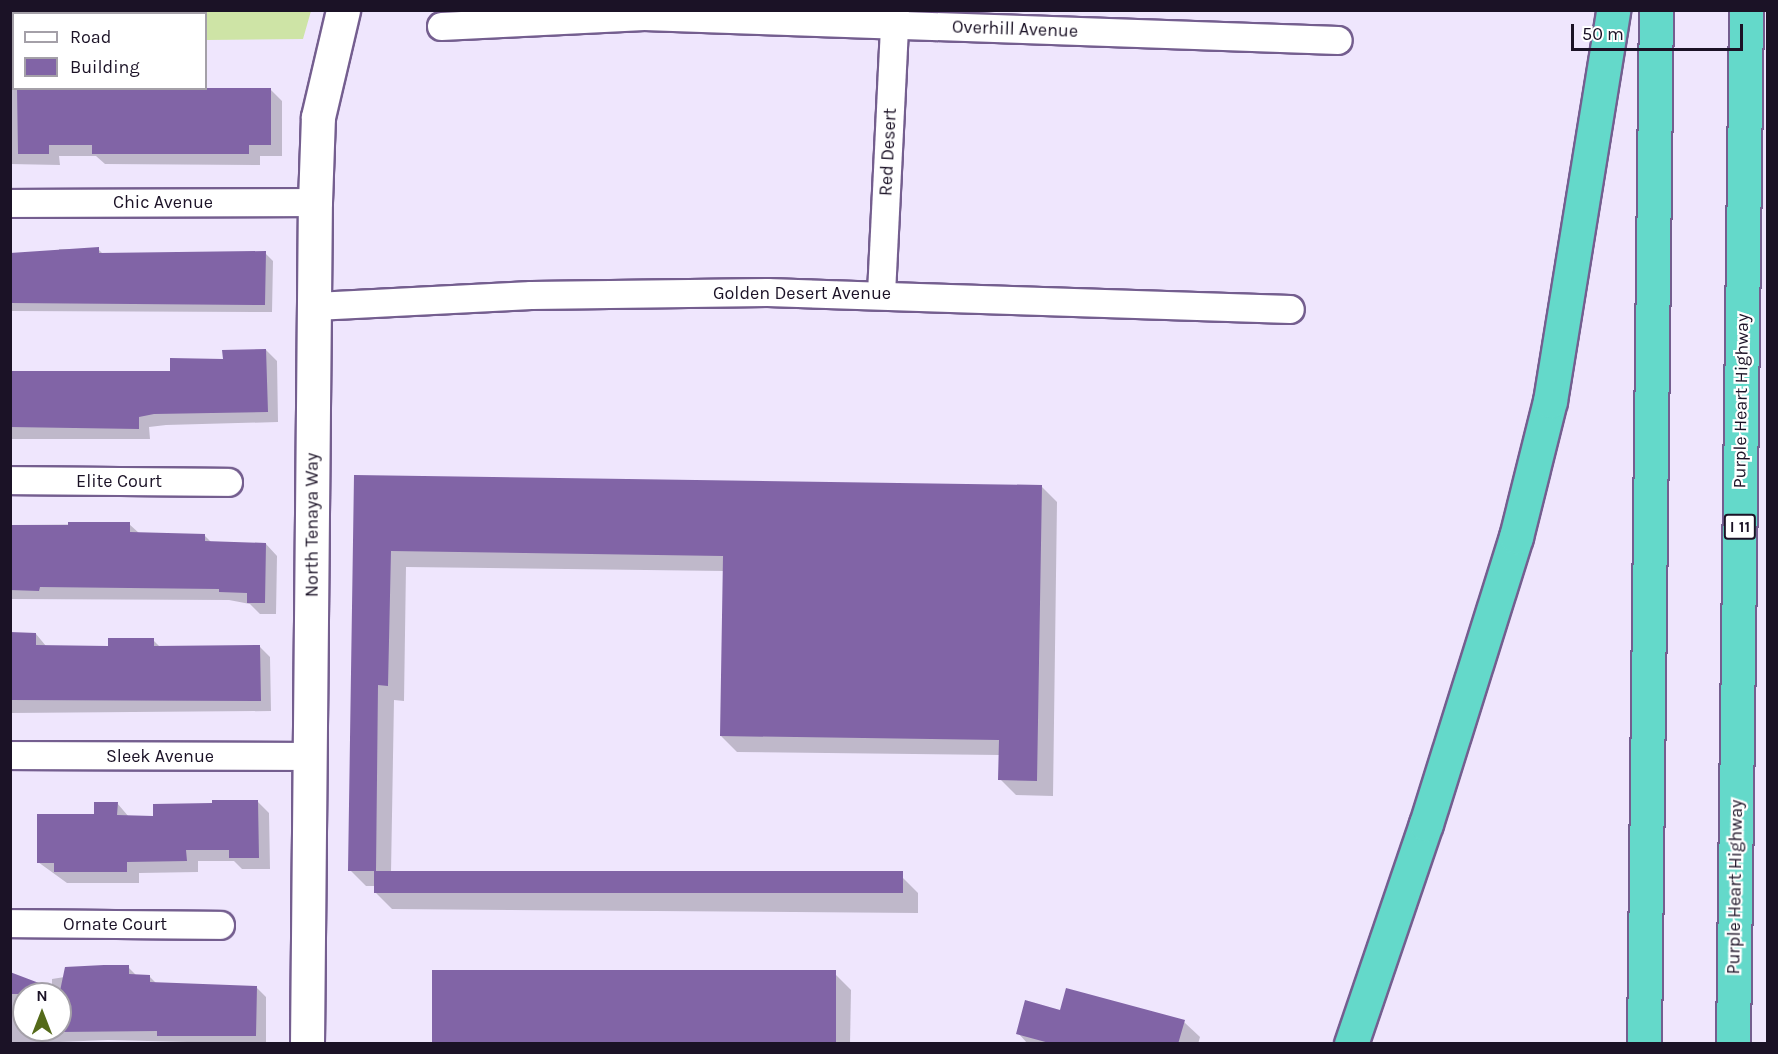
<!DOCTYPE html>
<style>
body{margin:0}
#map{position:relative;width:1778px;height:1054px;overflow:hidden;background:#efe6fd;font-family:Karla,sans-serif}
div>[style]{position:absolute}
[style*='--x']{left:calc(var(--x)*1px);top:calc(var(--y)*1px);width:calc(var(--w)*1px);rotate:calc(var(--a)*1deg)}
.green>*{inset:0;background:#cee4a6}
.shadow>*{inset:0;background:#0003}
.building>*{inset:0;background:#8164a6;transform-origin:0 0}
.roads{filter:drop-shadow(2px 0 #745e8f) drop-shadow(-2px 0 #745e8f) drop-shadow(0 2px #745e8f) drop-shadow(0 -2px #745e8f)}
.minor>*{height:27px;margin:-13.5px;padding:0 13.5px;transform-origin:13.5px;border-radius:13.5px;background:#fff}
.secondary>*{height:33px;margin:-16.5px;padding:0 16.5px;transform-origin:16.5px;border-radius:16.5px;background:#fff}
.motorway>*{height:33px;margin:-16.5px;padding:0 16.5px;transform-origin:16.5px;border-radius:16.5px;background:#64d9ca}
span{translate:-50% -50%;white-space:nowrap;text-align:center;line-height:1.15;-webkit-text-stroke:4.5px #fff;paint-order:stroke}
.shield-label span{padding:2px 4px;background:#fff;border:2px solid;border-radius:4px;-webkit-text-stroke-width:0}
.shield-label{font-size:16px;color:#1b1226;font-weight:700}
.street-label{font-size:18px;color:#1b1226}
.frame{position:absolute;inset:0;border:12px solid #1b1226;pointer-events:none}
.legend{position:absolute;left:12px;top:12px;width:195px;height:78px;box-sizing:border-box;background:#fff;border:2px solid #a4a0a8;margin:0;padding:8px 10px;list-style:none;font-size:18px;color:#1b1226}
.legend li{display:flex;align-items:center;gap:12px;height:30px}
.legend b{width:30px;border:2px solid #a4a0a8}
.north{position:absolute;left:12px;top:982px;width:60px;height:60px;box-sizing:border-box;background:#fff;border:2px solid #a4a0a8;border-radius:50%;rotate:0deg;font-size:16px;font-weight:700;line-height:24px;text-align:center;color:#1b1226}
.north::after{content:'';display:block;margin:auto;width:21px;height:27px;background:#546a19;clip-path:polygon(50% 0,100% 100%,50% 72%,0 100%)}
.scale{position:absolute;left:1571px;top:24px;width:172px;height:27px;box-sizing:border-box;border:3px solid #1b1226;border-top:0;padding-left:8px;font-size:18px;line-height:21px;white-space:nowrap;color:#1b1226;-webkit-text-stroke:4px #fff;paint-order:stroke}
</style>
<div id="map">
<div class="green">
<i style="clip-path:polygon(10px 11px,11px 10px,311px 11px,303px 39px,206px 40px,206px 14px,14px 14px,11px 43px)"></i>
</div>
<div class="shadow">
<i style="clip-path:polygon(10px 86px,270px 89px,282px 101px,282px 156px,260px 156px,260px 165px,105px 164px,96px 156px,59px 156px,60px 165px,10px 164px)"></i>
<i style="clip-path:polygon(59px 249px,98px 249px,104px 255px,265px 253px,273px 261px,272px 312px,10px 311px,10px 254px,59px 255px)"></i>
<i style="clip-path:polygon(266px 350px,277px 361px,278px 422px,166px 425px,149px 427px,150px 439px,10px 439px,10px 371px,172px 372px)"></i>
<i style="clip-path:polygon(356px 476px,1041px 486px,1057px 502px,1053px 796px,1016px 795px,1000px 779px,1000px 755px,737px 752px,721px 736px,724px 571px,406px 567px,404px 701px,394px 700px,391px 873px,902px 877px,918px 893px,918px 913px,392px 909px,376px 893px,376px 886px,366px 886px,350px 870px)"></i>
<i style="clip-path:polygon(129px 524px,139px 533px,204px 535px,212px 543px,266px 544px,277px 556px,276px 614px,260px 614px,250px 604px,229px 600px,10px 599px,10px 525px)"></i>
<i style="clip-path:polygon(10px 634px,36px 634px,46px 646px,109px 648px,153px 640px,161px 648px,260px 647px,270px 657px,271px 711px,10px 713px)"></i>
<i style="clip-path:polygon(257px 801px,269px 813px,270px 869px,242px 869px,234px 861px,198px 861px,198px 872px,139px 873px,139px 883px,67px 883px,38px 862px,117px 803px,129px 817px,155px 817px)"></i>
<i style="clip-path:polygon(evenodd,128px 967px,137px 976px,149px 976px,156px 983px,256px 987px,266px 997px,266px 1044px,108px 1040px,10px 1044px,10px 974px,52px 990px,52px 979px,128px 967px,24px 994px,60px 994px,60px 1030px,24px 1030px,24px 994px)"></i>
<i style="clip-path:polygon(835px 974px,851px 990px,850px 1044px,432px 1044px)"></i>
<i style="clip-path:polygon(1061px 1011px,1184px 1022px,1200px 1037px,1198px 1044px,1028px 1044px,1018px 1033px)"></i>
</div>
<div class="building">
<i style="clip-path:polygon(17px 88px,271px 88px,271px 145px,249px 145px,249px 154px,92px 154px,92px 145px,49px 145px,49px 154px,18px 154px)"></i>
<i style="clip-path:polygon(99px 247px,99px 253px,266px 251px,265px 305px,10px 303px,10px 253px)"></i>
<i style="clip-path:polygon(266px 349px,268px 412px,154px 414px,139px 417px,139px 429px,10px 427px,10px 371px,170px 371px,170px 358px,223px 359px,222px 350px)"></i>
<i style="clip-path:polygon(354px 475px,1042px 485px,1037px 781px,998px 780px,999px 740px,720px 736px,723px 556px,391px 551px,388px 686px,378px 685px,376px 871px,348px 871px)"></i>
<i style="clip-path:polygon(68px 522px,130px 522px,130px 532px,205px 534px,205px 541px,266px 543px,265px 603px,247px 603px,247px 593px,219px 592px,219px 589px,40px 587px,39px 591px,10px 590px,10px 525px,68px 525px)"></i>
<i style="clip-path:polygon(10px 632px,36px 633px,36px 645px,108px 646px,108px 638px,154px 638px,154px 646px,260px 645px,261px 701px,10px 700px)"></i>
<i style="clip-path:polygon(212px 800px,258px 800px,259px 858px,229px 858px,229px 850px,186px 850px,187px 861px,127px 862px,127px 872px,54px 872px,54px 863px,37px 863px,37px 814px,94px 814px,94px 802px,118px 802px,117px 815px,153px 816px,153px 804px,212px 803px)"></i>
<i style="left:374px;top:871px;width:529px;height:22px"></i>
<i style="clip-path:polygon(104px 965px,129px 965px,129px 974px,150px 975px,150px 982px,257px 986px,256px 1036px,157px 1036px,157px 1031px,60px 1032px,60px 994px,10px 994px,10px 972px,60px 991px,65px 967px)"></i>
<i style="left:432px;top:970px;width:404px;height:74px"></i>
<i style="clip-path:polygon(1066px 988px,1185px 1020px,1178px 1044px,1053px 1044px,1016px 1034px,1025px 1000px,1060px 1010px)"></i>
</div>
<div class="roads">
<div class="minor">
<i style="--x:441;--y:26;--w:203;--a:-2.8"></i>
<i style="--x:644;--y:16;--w:694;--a:1.98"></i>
<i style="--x:10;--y:203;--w:305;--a:-0.2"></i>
<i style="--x:881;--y:293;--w:283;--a:-87.2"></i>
<i style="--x:315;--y:306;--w:216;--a:-2.9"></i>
<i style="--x:531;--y:295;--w:236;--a:-0.7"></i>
<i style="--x:767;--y:292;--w:523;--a:1.86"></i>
<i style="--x:10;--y:480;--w:218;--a:0.5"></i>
<i style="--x:10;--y:755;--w:300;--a:0.2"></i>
<i style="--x:10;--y:923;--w:210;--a:0.5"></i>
</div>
<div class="secondary">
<i style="--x:307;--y:1044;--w:842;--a:-89.46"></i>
<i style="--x:315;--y:202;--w:85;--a:-88"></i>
<i style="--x:318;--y:117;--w:110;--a:-76.8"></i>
</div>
<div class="motorway">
<i style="--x:1351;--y:1044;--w:232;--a:-71.2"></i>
<i style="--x:1426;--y:824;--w:301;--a:-72.6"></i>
<i style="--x:1516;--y:537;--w:140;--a:-76"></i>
<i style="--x:1550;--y:401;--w:396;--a:-80.8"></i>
<i style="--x:1644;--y:1044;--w:1034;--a:-89.34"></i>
<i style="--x:1733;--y:1044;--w:1034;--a:-89.28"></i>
</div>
</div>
<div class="shield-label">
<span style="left:1740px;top:527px">I 11</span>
</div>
<div class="street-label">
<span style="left:1015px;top:29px;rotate:2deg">Overhill Avenue</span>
<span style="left:888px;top:152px;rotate:-87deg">Red Desert</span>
<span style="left:163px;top:202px">Chic Avenue</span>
<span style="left:802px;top:293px">Golden Desert Avenue</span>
<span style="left:1741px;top:401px;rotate:-89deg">Purple Heart Highway</span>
<span style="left:119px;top:481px">Elite Court</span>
<span style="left:312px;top:525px;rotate:-90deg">North Tenaya Way</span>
<span style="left:160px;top:756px">Sleek Avenue</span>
<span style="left:1735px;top:887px;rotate:-89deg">Purple Heart Highway</span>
<span style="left:115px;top:924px">Ornate Court</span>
</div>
<div class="frame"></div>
<ul class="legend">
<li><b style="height:8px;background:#fff"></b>Road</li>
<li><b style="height:16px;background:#8164a6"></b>Building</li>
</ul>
<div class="north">N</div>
<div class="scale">50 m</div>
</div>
